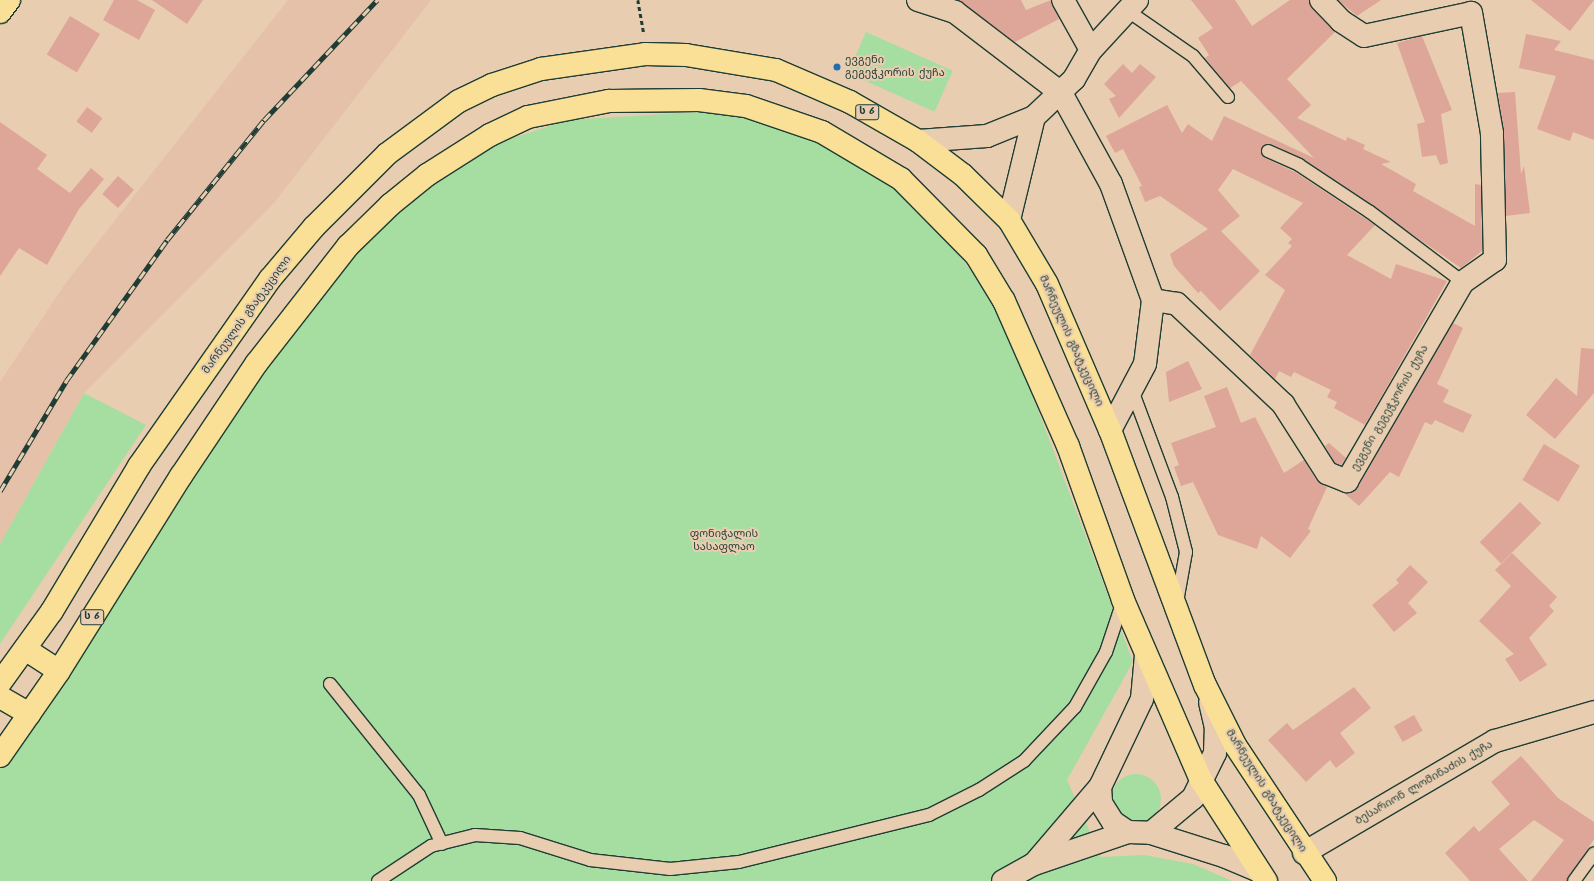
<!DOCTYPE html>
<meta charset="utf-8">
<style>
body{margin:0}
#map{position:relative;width:1594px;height:881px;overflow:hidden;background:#e9cdb0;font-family:Kalam,"Noto Sans Georgian",sans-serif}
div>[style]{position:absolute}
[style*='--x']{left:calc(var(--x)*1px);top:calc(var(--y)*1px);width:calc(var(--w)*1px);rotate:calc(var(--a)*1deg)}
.built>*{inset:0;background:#e6c1a9}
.green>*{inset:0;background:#a6dda1;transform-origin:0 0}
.round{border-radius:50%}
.building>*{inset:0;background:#dea599;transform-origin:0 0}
.path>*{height:2.5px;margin-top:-1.25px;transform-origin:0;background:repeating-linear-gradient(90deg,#1f3d34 0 4px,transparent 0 7px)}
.roads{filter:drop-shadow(1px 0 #1f3d34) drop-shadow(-1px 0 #1f3d34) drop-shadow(0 1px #1f3d34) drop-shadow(0 -1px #1f3d34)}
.lane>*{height:12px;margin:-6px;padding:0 6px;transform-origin:6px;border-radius:6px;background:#e9cdb0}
.street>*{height:22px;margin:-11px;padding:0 11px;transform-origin:11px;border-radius:11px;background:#e9cdb0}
.highway>*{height:22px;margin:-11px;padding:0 11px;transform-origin:11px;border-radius:11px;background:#fadf96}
.rail>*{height:4.5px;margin-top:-2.25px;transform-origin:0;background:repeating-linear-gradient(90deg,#e9cdb0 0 9px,#1f3d34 0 18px);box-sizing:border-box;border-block:1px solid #1f3d34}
.dots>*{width:11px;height:11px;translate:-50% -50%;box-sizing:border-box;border:2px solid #e9cdb0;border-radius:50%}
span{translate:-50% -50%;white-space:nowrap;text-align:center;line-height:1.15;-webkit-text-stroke:4px #e9cdb0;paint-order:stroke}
.shield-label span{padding:1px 3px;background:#e9cdb0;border:1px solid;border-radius:3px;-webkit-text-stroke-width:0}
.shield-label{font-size:10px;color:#1f3d34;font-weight:700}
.poi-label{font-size:11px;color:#1f3d34}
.left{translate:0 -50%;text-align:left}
.street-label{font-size:11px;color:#1f3d34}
.park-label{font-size:11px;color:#264539}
</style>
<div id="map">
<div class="built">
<i style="clip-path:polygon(288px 0,431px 0,274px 203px,84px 393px,0 544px,0 382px,65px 284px)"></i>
</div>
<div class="green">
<i style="left:866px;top:32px;width:95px;height:45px;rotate:24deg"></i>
<i style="clip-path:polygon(730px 110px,833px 143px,894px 179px,997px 301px,1133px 662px,1067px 780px,1101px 857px,1144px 855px,1193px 864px,1232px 881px,0 881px,0 769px,151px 546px,291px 328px,360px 244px,408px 201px,491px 145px,568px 120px)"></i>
<i style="clip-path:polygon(84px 393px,146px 425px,0 644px,0 544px)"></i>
<i class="round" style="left:1111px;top:774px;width:50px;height:50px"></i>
</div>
<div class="building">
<i style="clip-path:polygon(114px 0,137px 0,155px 10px,139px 40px,103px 20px)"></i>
<i style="clip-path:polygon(152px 0,203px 0,187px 24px)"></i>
<i style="clip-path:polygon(959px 0,1021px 0,1026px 10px,1051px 0,1059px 19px,1015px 42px)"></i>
<i style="clip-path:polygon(1191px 0,1235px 0,1252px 26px,1290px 0,1309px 0,1312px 9px,1335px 32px,1287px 79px,1311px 105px,1297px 118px,1346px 141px,1347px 137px,1365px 145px,1363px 149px,1391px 162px,1381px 164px,1416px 184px,1413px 191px,1475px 226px,1475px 184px,1481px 185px,1482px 251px,1461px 268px,1303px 159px,1271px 144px,1261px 148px,1265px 158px,1295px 172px,1375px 225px,1347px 255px,1391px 279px,1396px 264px,1447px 281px,1365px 425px,1334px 408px,1337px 402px,1327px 397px,1331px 390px,1294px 372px,1291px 377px,1279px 371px,1275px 379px,1250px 355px,1285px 290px,1265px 275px,1292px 246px,1288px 243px,1292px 239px,1280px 228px,1303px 203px,1233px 169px,1218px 190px,1240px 216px,1221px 231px,1260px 271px,1220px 311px,1201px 291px,1198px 293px,1174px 266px,1170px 254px,1208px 229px,1160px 196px,1145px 202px,1139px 187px,1142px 186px,1123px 149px,1115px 153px,1106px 136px,1167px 105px,1182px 133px,1188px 124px,1212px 141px,1224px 116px,1314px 158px,1241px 81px,1230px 88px,1205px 58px,1209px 55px,1198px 38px,1213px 28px)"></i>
<i style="clip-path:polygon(1338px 0,1381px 0,1357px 16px)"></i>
<i style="clip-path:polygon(1531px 0,1594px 0,1570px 31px)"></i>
<i style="left:70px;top:16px;width:35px;height:45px;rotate:31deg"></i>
<i style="clip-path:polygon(1526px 34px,1561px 41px,1554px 50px,1594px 60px,1594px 140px,1573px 132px,1570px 141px,1537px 129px,1556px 76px,1519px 68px)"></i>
<i style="clip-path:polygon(1422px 36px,1452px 110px,1441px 114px,1448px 163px,1440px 165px,1436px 155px,1422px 157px,1417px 124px,1425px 122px,1397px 43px)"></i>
<i style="clip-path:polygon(1123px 64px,1132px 73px,1140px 64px,1156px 77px,1119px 118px,1109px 99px,1116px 96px,1104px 84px)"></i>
<i style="clip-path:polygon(1515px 92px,1521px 174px,1524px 166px,1530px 213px,1506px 216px,1504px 133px,1498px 93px)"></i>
<i style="left:87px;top:107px;width:19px;height:18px;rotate:36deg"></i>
<i style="clip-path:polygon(0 122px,47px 155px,37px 169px,70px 193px,91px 168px,104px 179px,79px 209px,47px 265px,19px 248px,0 276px)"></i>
<i style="left:118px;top:176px;width:21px;height:24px;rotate:41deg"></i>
<i style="clip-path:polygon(1453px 323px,1463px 328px,1437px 384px,1449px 390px,1443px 402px,1472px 415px,1463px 433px,1435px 420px,1432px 425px,1425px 422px,1399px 477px,1390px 472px,1359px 506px,1344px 493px,1353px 492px,1358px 487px)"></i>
<i style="clip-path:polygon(1581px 348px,1594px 349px,1594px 393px,1555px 439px,1526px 415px,1556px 378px,1577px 396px)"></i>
<i style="clip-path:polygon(1188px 361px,1202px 389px,1169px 402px,1166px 372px)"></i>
<i style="clip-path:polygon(1227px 387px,1241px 423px,1255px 417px,1284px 473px,1304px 460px,1316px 480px,1327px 487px,1308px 529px,1311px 531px,1290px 558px,1261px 536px,1257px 549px,1218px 535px,1193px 482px,1181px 486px,1174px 467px,1179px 465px,1171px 443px,1216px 427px,1204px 396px)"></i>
<i style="clip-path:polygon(1329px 443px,1346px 458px,1342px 465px,1335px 463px,1325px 446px)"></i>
<i style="left:1544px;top:444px;width:42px;height:42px;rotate:31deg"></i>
<i style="left:1520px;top:502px;width:30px;height:57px;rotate:45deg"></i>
<i style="clip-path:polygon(1512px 553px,1557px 597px,1549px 606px,1554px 611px,1529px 638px,1547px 665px,1520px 682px,1505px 659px,1514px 654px,1479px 621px,1511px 586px,1495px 570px)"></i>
<i style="clip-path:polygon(1410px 565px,1428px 582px,1408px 603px,1417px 613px,1394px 632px,1372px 605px,1399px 583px,1396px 580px)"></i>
<i style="clip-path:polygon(1354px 687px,1371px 708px,1340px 733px,1355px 753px,1336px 768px,1330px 760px,1306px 782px,1268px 740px,1287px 723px,1293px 730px)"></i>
<i style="left:1414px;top:715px;width:18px;height:23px;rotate:61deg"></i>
<i style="clip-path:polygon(1521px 756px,1558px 798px,1594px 822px,1594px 839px,1567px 881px,1531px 881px,1564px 840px,1534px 820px,1499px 849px,1528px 881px,1470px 881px,1445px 853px,1474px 826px,1479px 832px,1510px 804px,1491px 782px)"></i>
</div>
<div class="path">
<i style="--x:638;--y:0;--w:35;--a:80"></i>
</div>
<div class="roads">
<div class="lane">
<i style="--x:1128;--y:11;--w:79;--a:34.7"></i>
<i style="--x:1193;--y:56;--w:54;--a:49.5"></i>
<i style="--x:1268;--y:151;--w:34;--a:24"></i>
<i style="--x:1299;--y:165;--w:85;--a:33.5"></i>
<i style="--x:1370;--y:212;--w:116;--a:37"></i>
<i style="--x:1132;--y:390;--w:114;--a:69.5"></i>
<i style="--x:1172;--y:497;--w:57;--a:75.7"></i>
<i style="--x:1186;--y:552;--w:51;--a:100.2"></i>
<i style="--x:330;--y:684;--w:142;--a:51.3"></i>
<i style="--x:419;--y:795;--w:54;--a:64.9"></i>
<i style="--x:378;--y:881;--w:64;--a:-33.4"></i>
<i style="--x:431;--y:846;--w:45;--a:-14"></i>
<i style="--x:475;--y:835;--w:45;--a:3.8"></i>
<i style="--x:520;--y:838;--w:73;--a:17.4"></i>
<i style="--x:590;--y:860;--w:81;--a:6.4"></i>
<i style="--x:670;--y:869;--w:69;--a:-5.8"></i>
<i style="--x:739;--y:862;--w:196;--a:-13.9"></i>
<i style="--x:929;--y:815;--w:56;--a:-26.6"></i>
<i style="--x:979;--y:790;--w:54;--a:-32.8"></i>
<i style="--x:1024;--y:761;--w:74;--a:-46.6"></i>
<i style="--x:1075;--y:707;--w:63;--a:-60.6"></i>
<i style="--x:1106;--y:652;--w:54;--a:-71.6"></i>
<i style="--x:1574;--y:881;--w:34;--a:-54"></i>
</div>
<div class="street">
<i style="--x:918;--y:0;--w:39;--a:18"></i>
<i style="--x:955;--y:12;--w:133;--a:37.4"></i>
<i style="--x:1061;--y:93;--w:104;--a:61.2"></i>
<i style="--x:1111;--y:184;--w:123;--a:70.1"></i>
<i style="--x:1153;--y:300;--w:64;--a:97.1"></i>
<i style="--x:1145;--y:364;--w:75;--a:117.9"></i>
<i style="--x:1063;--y:0;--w:57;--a:60.8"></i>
<i style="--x:1321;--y:0;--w:29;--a:46"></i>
<i style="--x:1341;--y:21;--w:27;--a:33"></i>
<i style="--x:1364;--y:36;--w:109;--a:-12.1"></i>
<i style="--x:918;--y:141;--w:69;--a:-4.1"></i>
<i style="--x:987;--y:136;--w:51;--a:-22"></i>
<i style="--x:1034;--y:117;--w:55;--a:-43.5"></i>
<i style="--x:1074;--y:79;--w:34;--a:-60"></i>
<i style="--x:1091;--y:50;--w:68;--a:-47.4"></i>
<i style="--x:1009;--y:220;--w:106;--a:-76.4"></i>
<i style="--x:1153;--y:300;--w:24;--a:9"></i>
<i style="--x:1177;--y:304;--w:146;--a:43.3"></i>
<i style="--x:1283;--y:404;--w:82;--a:57.5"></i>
<i style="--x:1327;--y:473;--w:22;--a:22"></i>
<i style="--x:1347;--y:481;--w:230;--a:-59.8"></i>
<i style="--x:1463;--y:282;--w:39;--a:-35"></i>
<i style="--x:1495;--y:260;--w:127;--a:-91.4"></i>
<i style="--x:1492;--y:133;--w:122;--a:-99.9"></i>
<i style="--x:1146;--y:655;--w:44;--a:95.2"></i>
<i style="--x:1142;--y:699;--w:98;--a:115.5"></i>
<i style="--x:1100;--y:787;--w:16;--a:86"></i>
<i style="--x:1101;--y:803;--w:22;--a:58"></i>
<i style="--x:1113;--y:822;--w:18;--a:34"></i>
<i style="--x:1128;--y:832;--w:23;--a:2"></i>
<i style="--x:1151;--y:833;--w:55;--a:-39.8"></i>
<i style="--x:1193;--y:798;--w:50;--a:-63.9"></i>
<i style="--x:1215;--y:753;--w:25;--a:-88"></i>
<i style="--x:1216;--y:728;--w:26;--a:-103"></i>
<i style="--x:1151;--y:833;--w:77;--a:17.5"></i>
<i style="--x:1224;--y:856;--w:38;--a:23"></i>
<i style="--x:1304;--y:853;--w:221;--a:-30.4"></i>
<i style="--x:1495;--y:741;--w:103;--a:-16.3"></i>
<i style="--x:1035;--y:863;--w:100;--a:-49.5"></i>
<i style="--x:1003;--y:881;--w:35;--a:-29"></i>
<i style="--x:1034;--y:864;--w:99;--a:-18.8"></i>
</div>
<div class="highway">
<i style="--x:0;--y:12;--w:15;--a:-53"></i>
<i style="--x:25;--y:649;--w:40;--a:32.9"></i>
<i style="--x:0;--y:683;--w:89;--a:-54.2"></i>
<i style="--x:52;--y:611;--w:169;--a:-59"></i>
<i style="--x:139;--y:466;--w:228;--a:-55"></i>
<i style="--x:270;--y:279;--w:68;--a:-49.8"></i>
<i style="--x:314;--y:227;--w:103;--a:-45"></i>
<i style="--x:387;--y:154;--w:89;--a:-36.4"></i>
<i style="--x:459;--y:101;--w:37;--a:-26"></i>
<i style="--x:492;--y:85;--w:52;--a:-18.1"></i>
<i style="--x:541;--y:69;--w:105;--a:-8.2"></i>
<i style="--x:645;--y:54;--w:41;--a:1.4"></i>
<i style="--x:686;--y:55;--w:91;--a:9.5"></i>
<i style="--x:776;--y:70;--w:81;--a:23.4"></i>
<i style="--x:850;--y:102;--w:78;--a:29.8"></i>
<i style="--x:918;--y:141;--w:56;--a:37.1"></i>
<i style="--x:963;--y:175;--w:64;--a:44.4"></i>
<i style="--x:1009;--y:220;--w:74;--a:59.3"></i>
<i style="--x:1047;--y:284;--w:159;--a:66.7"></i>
<i style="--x:1110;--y:430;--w:272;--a:69.6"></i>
<i style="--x:1205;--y:685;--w:67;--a:63.4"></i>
<i style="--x:1235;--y:745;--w:163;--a:56.5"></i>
<i style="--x:0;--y:697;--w:34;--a:30"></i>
<i style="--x:0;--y:756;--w:103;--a:-55.2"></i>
<i style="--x:59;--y:671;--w:230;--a:-58"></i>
<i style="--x:181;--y:476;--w:135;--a:-56.2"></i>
<i style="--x:256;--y:364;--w:150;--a:-52.1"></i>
<i style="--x:348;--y:246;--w:59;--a:-44.3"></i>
<i style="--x:390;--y:205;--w:48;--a:-39"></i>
<i style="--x:427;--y:175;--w:75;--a:-32.4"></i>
<i style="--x:490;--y:135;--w:42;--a:-25.3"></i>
<i style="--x:528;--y:117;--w:83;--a:-11.2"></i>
<i style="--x:609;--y:101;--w:90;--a:-0.6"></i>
<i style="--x:699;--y:100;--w:47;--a:7.3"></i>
<i style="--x:746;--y:106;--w:80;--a:18.9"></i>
<i style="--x:822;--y:132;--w:92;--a:30.7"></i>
<i style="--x:901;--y:179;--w:107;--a:45.4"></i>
<i style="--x:976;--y:255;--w:54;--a:58.7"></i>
<i style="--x:1004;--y:301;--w:158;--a:66.2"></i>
<i style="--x:1068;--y:446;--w:164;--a:70.3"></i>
<i style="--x:1123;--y:600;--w:196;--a:66.6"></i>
<i style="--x:1201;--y:780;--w:120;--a:57.2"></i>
</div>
</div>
<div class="rail">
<i style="--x:0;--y:491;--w:128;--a:-59"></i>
<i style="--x:66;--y:381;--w:173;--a:-54.4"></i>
<i style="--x:167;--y:240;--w:154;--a:-51.1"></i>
<i style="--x:264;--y:120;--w:165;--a:-46.7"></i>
</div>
<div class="dots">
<i style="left:837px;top:67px;background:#1f6fb2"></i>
</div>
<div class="shield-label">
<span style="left:867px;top:112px">ს 6</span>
<span style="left:92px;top:617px">ს 6</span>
</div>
<div class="poi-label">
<span class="left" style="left:845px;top:67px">ევგენი<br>გეგეჭკორის ქუჩა</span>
</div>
<div class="street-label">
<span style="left:247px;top:315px;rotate:-54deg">მარნეულის გზატკეცილი</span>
<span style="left:1071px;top:341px;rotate:66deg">მარნეულის გზატკეცილი</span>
<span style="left:1390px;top:408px;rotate:-60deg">ევგენი გეგეჭკორის ქუჩა</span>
<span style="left:1424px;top:783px;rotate:-30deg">ბესარიონ ლომინაძის ქუჩა</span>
<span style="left:1266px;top:791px;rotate:58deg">მარნეულის გზატკეცილი</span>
</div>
<div class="park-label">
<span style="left:724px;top:541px">ფონიჭალის<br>სასაფლაო</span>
</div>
</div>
